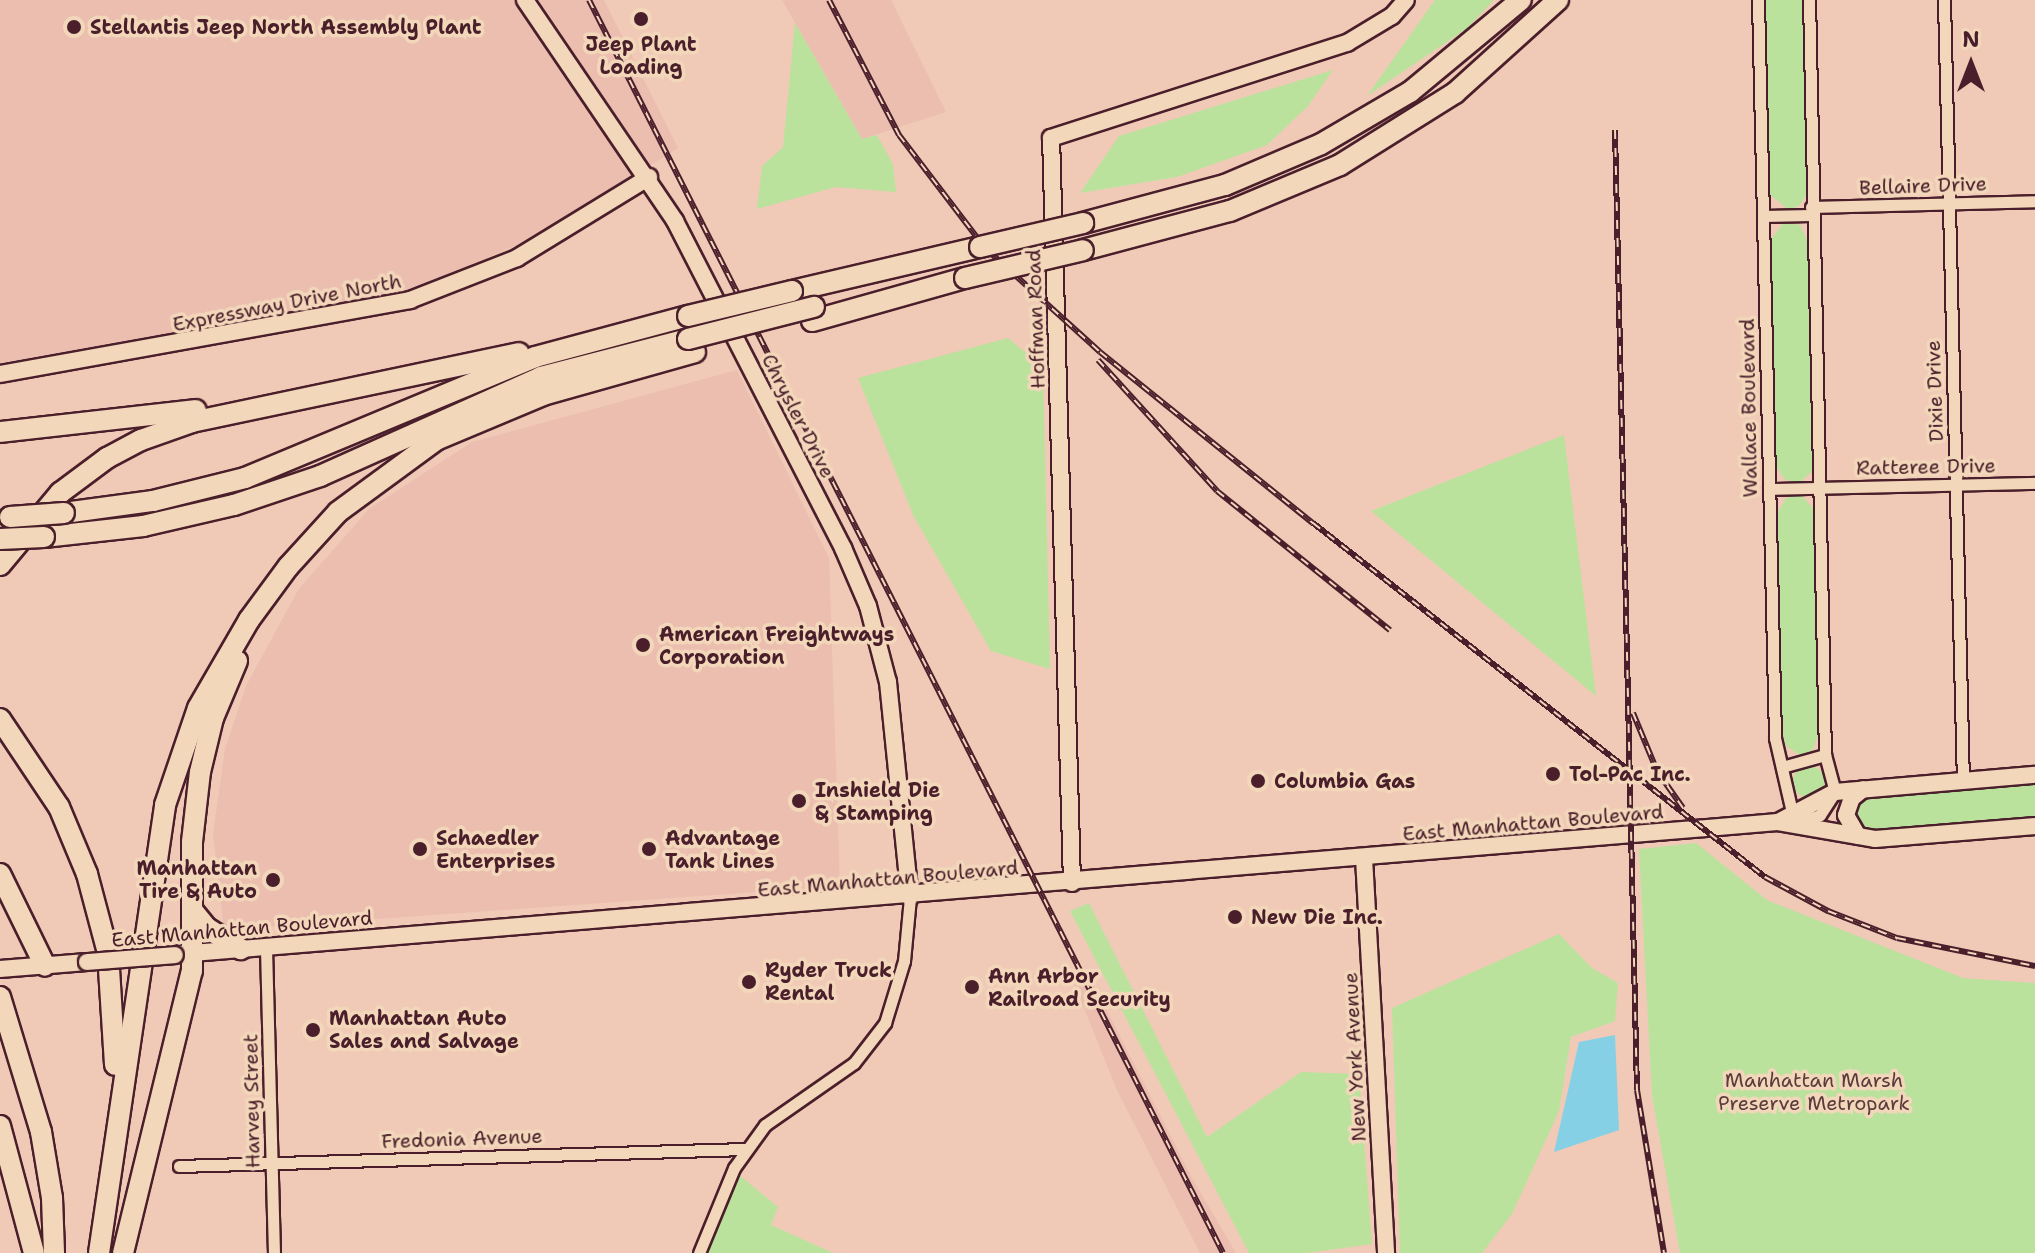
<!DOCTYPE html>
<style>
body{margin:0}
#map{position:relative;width:2035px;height:1253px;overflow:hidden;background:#f0cab6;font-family:"Shantell Sans",sans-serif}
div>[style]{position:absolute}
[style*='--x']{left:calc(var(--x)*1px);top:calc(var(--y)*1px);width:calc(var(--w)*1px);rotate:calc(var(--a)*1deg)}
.built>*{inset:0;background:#ebbeb0}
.green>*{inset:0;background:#bbe29d}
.round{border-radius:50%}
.water>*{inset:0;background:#85d0e5}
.roads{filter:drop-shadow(2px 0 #4a1f2b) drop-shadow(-2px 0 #4a1f2b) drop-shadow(0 2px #4a1f2b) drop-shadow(0 -2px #4a1f2b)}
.street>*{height:11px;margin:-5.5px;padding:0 5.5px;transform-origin:5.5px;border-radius:5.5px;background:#f3d7ba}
.secondary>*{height:16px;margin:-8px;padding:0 8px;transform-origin:8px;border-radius:8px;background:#f3d7ba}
.highway>*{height:20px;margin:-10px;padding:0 10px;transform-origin:10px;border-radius:10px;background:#f3d7ba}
.rail>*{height:6px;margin-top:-3px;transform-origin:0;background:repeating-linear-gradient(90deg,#f3d7ba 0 9px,#4a1f2b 0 18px);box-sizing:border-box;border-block:2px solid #4a1f2b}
.bridges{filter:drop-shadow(2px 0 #4a1f2b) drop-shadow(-2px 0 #4a1f2b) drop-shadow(0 2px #4a1f2b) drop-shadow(0 -2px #4a1f2b)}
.secondary-bridge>*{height:16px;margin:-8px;padding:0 8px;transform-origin:8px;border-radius:8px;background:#f3d7ba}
.highway-bridge>*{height:20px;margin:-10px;padding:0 10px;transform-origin:10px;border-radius:10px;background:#f3d7ba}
.dots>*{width:22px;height:22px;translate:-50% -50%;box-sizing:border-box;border:4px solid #f3d7ba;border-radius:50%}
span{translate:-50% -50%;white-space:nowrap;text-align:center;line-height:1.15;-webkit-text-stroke:7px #f3d7ba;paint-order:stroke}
.poi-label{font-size:20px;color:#4a1f2b;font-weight:700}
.left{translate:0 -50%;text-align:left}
.right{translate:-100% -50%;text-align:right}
.street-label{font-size:20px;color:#4a1f2b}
.park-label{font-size:20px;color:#5b3c3c}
.north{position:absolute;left:1931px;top:24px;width:80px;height:80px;-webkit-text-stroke:6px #f3d7ba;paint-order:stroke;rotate:0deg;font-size:22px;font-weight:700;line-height:32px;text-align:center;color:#4a1f2b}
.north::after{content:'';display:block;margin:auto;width:28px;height:36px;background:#4a1f2b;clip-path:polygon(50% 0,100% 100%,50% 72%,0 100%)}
</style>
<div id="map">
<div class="built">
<i style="clip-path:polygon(0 0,604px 0,678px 148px,543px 233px,436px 281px,351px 304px,0 363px)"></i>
<i style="clip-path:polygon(782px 0,891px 0,946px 112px,862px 139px)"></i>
<i style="clip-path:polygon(737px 370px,829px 558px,840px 886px,224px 930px,213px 834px,225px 749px,246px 686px,298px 590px,369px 509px,472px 442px)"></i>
<i style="clip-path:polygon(1090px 977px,1192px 1178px,1236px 1253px,1200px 1253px,1116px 1088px,1073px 981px)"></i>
</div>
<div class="green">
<i style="clip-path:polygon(1435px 0,1494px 0,1466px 29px,1367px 96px)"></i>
<i style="clip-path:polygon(1764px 0,1804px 0,1808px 192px,1800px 205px,1789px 210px,1769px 194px)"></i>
<i style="clip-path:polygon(795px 23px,862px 139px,877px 135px,893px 164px,896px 192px,836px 187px,757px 209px,762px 166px,783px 147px)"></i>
<i style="clip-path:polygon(1333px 70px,1308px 106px,1267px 145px,1177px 177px,1080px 193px,1119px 136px)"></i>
<i style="clip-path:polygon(1784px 222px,1800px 225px,1809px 244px,1814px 470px,1799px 483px,1784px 479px,1774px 463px,1769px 242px)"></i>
<i style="clip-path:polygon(1008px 338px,1043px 367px,1050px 669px,991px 651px,914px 517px,858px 378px)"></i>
<i style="clip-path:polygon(1564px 435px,1596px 696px,1371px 511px)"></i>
<i style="clip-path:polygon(1800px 494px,1815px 510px,1820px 729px,1813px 750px,1800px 755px,1786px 746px,1781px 728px,1775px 517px,1786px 498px)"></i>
<i class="round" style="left:1793px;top:766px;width:32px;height:32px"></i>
<i style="clip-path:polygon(2035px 781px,2035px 820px,1864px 832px,1850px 809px,1866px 796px)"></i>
<i style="clip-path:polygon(1696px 843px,1767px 900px,1963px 978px,2035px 983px,2035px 1253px,1680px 1253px,1652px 1096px,1639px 849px)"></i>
<i style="clip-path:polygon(1089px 903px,1207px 1137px,1301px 1072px,1359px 1074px,1372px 1244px,1307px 1253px,1249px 1253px,1070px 911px)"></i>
<i style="clip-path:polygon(1559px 934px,1592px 968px,1618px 983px,1615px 1021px,1571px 1037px,1559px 1111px,1512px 1214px,1482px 1253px,1400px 1253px,1392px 1008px)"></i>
<i style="clip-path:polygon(737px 1173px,778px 1207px,771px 1225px,833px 1253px,704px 1253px)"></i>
</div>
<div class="water">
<i style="clip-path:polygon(1615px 1035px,1619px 1130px,1554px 1152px,1579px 1042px)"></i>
</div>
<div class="roads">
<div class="street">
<i style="--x:1758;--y:0;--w:738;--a:88.68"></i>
<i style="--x:1775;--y:738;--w:76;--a:77.1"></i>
<i style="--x:1944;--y:0;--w:781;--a:88.61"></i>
<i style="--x:1811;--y:207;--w:224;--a:-1.5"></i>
<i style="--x:1763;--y:216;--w:48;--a:-1.2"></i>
<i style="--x:1769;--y:489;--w:266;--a:-1.3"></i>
<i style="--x:1782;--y:767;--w:45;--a:-15.6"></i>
<i style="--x:1796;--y:823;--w:25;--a:-18"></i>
<i style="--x:1820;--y:815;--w:27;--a:-57"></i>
<i style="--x:1835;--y:792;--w:38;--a:-105"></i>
<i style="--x:1825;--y:755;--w:755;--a:-91.21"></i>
<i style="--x:266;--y:948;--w:305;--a:88.5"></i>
<i style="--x:179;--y:1166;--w:567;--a:-1.72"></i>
<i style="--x:699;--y:1253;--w:92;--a:-67.6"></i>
<i style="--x:734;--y:1168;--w:53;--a:-54.2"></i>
<i style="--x:765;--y:1125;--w:108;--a:-34.9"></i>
<i style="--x:854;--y:1063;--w:51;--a:-52.2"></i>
<i style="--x:885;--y:1023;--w:65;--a:-73"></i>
<i style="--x:904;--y:961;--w:64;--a:-84.6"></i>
</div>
<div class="secondary">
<i style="--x:525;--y:0;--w:267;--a:55.8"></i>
<i style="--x:675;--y:221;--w:368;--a:62.8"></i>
<i style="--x:843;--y:548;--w:63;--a:66.7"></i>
<i style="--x:868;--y:606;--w:79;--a:75.3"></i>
<i style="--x:888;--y:682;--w:216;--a:84.2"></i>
<i style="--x:0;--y:374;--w:417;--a:-10.2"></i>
<i style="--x:410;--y:300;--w:115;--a:-21.4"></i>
<i style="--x:517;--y:258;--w:155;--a:-31.5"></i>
<i style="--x:1778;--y:822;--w:64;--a:-27.8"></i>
<i style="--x:1835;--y:792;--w:201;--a:-4.9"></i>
<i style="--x:1858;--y:836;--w:24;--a:-120"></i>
<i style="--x:1846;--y:815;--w:18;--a:-71"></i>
<i style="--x:1852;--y:798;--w:14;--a:-39"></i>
<i style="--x:1364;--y:858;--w:396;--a:86.8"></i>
<i style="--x:1072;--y:883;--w:745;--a:-91.61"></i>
<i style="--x:1051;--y:138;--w:311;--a:-17.8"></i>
<i style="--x:1347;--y:43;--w:52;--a:-31"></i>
<i style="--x:1392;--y:16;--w:21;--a:-49"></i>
<i style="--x:180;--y:954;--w:1603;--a:-4.72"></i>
<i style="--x:1778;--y:822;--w:98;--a:9.9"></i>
<i style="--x:1875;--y:839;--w:161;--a:-4.6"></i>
<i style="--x:0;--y:969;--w:87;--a:-4.6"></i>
</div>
<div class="highway">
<i style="--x:1083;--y:223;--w:147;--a:-15"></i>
<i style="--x:1225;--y:185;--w:104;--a:-23.1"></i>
<i style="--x:1321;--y:144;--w:103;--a:-30.3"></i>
<i style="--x:1410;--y:92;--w:144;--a:-39.7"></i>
<i style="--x:1083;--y:250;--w:152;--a:-14.9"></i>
<i style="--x:1230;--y:211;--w:119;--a:-22.7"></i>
<i style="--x:1340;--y:165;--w:136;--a:-32.1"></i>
<i style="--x:1455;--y:93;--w:139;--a:-42.1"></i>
<i style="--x:792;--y:291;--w:193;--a:-13.2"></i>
<i style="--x:812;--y:321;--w:159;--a:-15.7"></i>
<i style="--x:0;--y:432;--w:197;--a:-6.4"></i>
<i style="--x:64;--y:513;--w:90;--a:-7.7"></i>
<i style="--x:153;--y:501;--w:95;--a:-14"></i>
<i style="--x:245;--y:478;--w:314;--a:-22.6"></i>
<i style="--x:535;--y:357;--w:158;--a:-15"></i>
<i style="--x:44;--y:537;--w:100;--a:-6.3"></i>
<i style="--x:143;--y:526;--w:93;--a:-13"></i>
<i style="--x:234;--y:505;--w:91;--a:-18.6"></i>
<i style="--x:320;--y:476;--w:242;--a:-24.1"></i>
<i style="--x:541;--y:377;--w:152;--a:-14.5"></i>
<i style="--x:0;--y:565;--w:94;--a:-50.2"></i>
<i style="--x:60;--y:493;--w:59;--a:-36.7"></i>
<i style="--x:107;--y:458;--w:38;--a:-28"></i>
<i style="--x:141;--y:440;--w:54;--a:-19.4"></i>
<i style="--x:192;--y:422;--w:334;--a:-11.9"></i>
<i style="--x:0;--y:719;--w:106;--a:56.2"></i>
<i style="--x:59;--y:807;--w:73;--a:67.3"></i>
<i style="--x:87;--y:874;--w:82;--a:75.1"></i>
<i style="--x:108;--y:953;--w:112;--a:86.4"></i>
<i style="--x:0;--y:874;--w:102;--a:63.9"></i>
<i style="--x:193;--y:911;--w:22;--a:51"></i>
<i style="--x:207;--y:928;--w:40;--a:32"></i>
<i style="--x:0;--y:997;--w:141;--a:73.1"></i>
<i style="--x:41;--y:1132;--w:67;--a:80.5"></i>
<i style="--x:52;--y:1198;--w:55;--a:87.9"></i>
<i style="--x:0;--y:1126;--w:131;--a:75"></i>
<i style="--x:99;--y:1253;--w:453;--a:-81.6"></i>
<i style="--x:165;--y:805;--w:102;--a:-71.2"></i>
<i style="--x:198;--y:708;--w:102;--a:-59.9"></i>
<i style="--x:249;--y:620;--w:66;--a:-53.7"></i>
<i style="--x:288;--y:567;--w:74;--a:-47.7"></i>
<i style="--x:338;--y:512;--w:122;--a:-36.3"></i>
<i style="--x:436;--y:440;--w:116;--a:-22.8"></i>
<i style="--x:543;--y:395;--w:158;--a:-15.8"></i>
<i style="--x:123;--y:1253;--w:290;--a:-76.3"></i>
<i style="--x:192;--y:971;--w:129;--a:-90"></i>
<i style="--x:192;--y:842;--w:70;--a:-83.5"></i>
<i style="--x:200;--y:772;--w:56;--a:-76.5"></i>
<i style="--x:213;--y:718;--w:62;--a:-67.2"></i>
</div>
</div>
<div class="rail">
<i style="--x:589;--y:0;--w:1404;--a:63.16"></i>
<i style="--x:829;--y:0;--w:152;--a:62.6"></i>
<i style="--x:899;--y:135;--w:142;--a:52.7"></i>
<i style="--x:985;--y:248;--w:155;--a:42.1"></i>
<i style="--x:1100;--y:352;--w:273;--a:38.8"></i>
<i style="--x:1313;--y:523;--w:574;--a:38.07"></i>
<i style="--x:1765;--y:877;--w:72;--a:28.4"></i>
<i style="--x:1828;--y:911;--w:74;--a:21.4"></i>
<i style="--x:1897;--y:938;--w:141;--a:11.5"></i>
<i style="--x:1615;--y:130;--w:960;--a:88.69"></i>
<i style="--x:1637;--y:1090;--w:165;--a:80.6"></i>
<i style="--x:1098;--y:360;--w:177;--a:47.7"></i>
<i style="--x:1217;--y:491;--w:222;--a:38.8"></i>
<i style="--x:1633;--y:713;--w:63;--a:67.5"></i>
<i style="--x:1657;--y:771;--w:45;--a:54.9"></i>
</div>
<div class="bridges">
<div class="secondary-bridge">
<i style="--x:87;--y:962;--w:88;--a:-4.5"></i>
</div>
<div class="highway-bridge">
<i style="--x:980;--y:247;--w:106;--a:-13.1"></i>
<i style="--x:965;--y:278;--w:121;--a:-13.3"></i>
<i style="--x:688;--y:316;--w:107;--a:-13.5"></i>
<i style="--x:688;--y:339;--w:130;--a:-14.3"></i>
<i style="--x:10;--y:517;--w:54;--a:-4.2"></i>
<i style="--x:0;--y:539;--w:44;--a:-2.6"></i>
</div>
</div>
<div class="dots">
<i style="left:641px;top:19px;background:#4a1f2b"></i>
<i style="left:74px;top:27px;background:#4a1f2b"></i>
<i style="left:643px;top:645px;background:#4a1f2b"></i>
<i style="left:1553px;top:774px;background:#4a1f2b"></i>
<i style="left:1258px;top:781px;background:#4a1f2b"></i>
<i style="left:799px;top:801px;background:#4a1f2b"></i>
<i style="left:420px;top:849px;background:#4a1f2b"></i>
<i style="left:649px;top:849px;background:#4a1f2b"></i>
<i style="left:273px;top:880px;background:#4a1f2b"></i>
<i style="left:1235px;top:917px;background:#4a1f2b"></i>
<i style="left:749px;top:982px;background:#4a1f2b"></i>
<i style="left:972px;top:987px;background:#4a1f2b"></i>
<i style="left:313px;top:1030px;background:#4a1f2b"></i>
</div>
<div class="poi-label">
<span class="left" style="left:90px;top:27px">Stellantis Jeep North Assembly Plant</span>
<span style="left:641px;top:56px">Jeep Plant<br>Loading</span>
<span class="left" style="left:659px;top:646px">American Freightways<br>Corporation</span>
<span class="left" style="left:1569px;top:774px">Tol-Pac Inc.</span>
<span class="left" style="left:1274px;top:781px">Columbia Gas</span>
<span class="left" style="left:815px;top:802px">Inshield Die<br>&amp; Stamping</span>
<span class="left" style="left:436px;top:850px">Schaedler<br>Enterprises</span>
<span class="left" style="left:665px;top:850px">Advantage<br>Tank Lines</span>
<span class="right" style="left:257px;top:880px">Manhattan<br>Tire &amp; Auto</span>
<span class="left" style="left:1251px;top:917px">New Die Inc.</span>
<span class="left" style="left:765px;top:982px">Ryder Truck<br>Rental</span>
<span class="left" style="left:988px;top:988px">Ann Arbor<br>Railroad Security</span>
<span class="left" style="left:329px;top:1030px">Manhattan Auto<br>Sales and Salvage</span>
</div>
<div class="street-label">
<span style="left:1923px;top:186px;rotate:-2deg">Bellaire Drive</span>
<span style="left:287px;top:303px;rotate:-11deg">Expressway Drive North</span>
<span style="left:1036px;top:319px;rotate:-92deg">Hoffman Road</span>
<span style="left:1935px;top:391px;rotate:-92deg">Dixie Drive</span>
<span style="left:1749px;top:408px;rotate:-91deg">Wallace Boulevard</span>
<span style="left:798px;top:416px;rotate:63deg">Chrysler Drive</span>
<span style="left:1926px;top:467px;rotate:-1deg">Ratteree Drive</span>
<span style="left:1533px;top:823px;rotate:-5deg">East Manhattan Boulevard</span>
<span style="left:888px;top:879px;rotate:-5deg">East Manhattan Boulevard</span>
<span style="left:242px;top:929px;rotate:-5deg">East Manhattan Boulevard</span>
<span style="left:1355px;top:1057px;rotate:-93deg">New York Avenue</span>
<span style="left:252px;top:1101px;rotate:-91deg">Harvey Street</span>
<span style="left:462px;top:1139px;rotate:-2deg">Fredonia Avenue</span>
</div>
<div class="park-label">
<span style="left:1814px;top:1092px">Manhattan Marsh<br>Preserve Metropark</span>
</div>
<div class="north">N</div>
</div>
